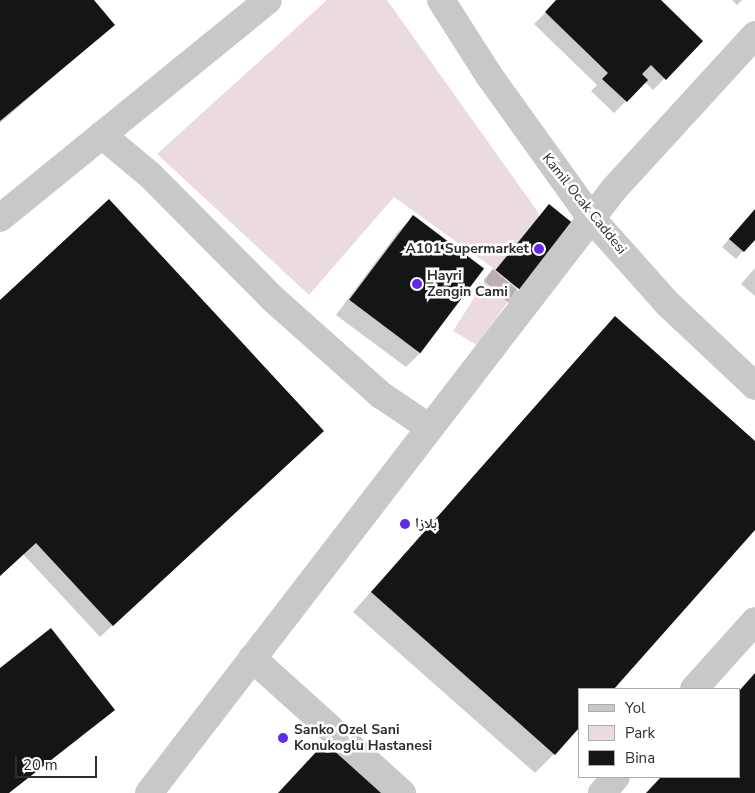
<!DOCTYPE html>
<meta charset="utf-8">
<style>
body{margin:0}
#map{position:relative;width:755px;height:793px;overflow:hidden;background:#fff;font-family:"Nunito Sans","Noto Naskh Arabic",sans-serif}
div>[style]{position:absolute}
[style*='--x']{left:calc(var(--x)*1px);top:calc(var(--y)*1px);width:calc(var(--w)*1px);rotate:calc(var(--a)*1deg)}
.green>*{inset:0;background:#ecdbde}
.shadow>*{inset:0;background:#0003;transform-origin:0 0}
.building>*{inset:0;background:#151515;transform-origin:0 0}
.minor>*{height:28px;margin:-14px;padding:0 14px;transform-origin:14px;border-radius:14px;background:#c8c8c8}
.dots>*{width:14px;height:14px;translate:-50% -50%;box-sizing:border-box;border:2px solid #fff;border-radius:50%}
span{translate:-50% -50%;white-space:nowrap;text-align:center;line-height:1.15;-webkit-text-stroke:5px #fff;paint-order:stroke}
.street-label{font-size:14px;color:#2e2e2e}
.poi-label{font-size:14px;color:#2e2e2e;font-weight:700}
.right{translate:-100% -50%;text-align:right}
.left{translate:0 -50%;text-align:left}
.legend{position:absolute;left:578px;top:688px;width:162px;height:90px;box-sizing:border-box;background:#fff;border:1px solid #ababab;margin:0;padding:6px 9px;list-style:none;font-size:15px;color:#2e2e2e}
.legend li{display:flex;align-items:center;gap:10px;height:25px}
.legend b{width:25px;border:1px solid #ababab}
.scale{position:absolute;left:15px;top:756px;width:82px;height:22px;box-sizing:border-box;border:2px solid #2e2e2e;border-top:0;padding-left:6px;font-size:15px;line-height:18px;white-space:nowrap;color:#2e2e2e;-webkit-text-stroke:4px #fff;paint-order:stroke}
</style>
<div id="map">
<div class="green">
<i style="clip-path:polygon(327px 0,387px 0,538px 212px,544px 251px,477px 345px,453px 331px,493px 268px,394px 197px,309px 295px,157px 154px)"></i>
</div>
<div class="shadow">
<i style="clip-path:polygon(0 0,92px 0,113px 25px,0 123px)"></i>
<i style="clip-path:polygon(558px 0,659px 0,701px 41px,653px 90px,645px 82px,614px 113px,591px 91px,597px 85px,534px 24px)"></i>
<i style="clip-path:polygon(732px 0,742px 0,737px 5px)"></i>
<i style="clip-path:polygon(755px 210px,755px 238px,736px 259px,722px 247px)"></i>
<i style="clip-path:polygon(413px 217px,421px 352px,406px 367px,336px 315px,398px 232px)"></i>
<i style="clip-path:polygon(755px 268px,755px 296px,741px 284px)"></i>
<i style="left:493px;top:269px;width:46px;height:15px;rotate:41deg"></i>
<i style="clip-path:polygon(0 302px,310px 442px,100px 637px,23px 554px,0 576px)"></i>
<i style="clip-path:polygon(596px 338px,755px 442px,755px 528px,612px 689px,579px 689px,554px 754px,535px 773px,353px 612px)"></i>
<i style="clip-path:polygon(0 669px,113px 710px,8px 793px,0 793px)"></i>
<i style="clip-path:polygon(755px 674px,755px 793px,648px 793px,663px 777px,739px 777px,739px 692px)"></i>
</div>
<div class="building">
<i style="clip-path:polygon(0 0,94px 0,115px 25px,0 121px)"></i>
<i style="clip-path:polygon(556px 0,661px 0,703px 41px,666px 80px,651px 65px,642px 74px,648px 80px,627px 102px,602px 79px,608px 73px,545px 12px)"></i>
<i style="clip-path:polygon(109px 199px,324px 431px,113px 626px,36px 543px,0 576px,0 300px)"></i>
<i style="left:549px;top:204px;width:43px;height:85px;rotate:39deg"></i>
<i style="clip-path:polygon(755px 209px,755px 240px,744px 252px,729px 239px)"></i>
<i style="left:413px;top:215px;width:89px;height:106px;rotate:37deg"></i>
<i style="clip-path:polygon(615px 316px,755px 441px,755px 530px,614px 689px,579px 689px,579px 728px,555px 755px,371px 592px)"></i>
<i style="clip-path:polygon(51px 628px,115px 710px,9px 793px,0 793px,0 668px)"></i>
<i style="clip-path:polygon(755px 673px,755px 793px,646px 793px,661px 777px,739px 777px,739px 691px)"></i>
<i style="clip-path:polygon(329px 738px,387px 793px,278px 793px)"></i>
</div>
<div class="minor">
<i style="--x:441;--y:0;--w:88;--a:57.6"></i>
<i style="--x:488;--y:74;--w:178;--a:54.4"></i>
<i style="--x:592;--y:219;--w:115;--a:48.2"></i>
<i style="--x:669;--y:305;--w:118;--a:43.3"></i>
<i style="--x:102;--y:135;--w:62;--a:39.8"></i>
<i style="--x:150;--y:175;--w:173;--a:45.2"></i>
<i style="--x:272;--y:298;--w:146;--a:41.7"></i>
<i style="--x:381;--y:395;--w:59;--a:34"></i>
<i style="--x:0;--y:218;--w:345;--a:-39.1"></i>
<i style="--x:252;--y:658;--w:202;--a:42"></i>
<i style="--x:694;--y:689;--w:91;--a:-48.1"></i>
<i style="--x:149;--y:793;--w:762;--a:-52.41"></i>
<i style="--x:614;--y:189;--w:209;--a:-47.5"></i>
<i style="--x:602;--y:793;--w:21;--a:-49"></i>
</div>
<div class="dots">
<i style="left:539px;top:249px;background:#6129ec"></i>
<i style="left:417px;top:284px;background:#6129ec"></i>
<i style="left:405px;top:524px;background:#6129ec"></i>
<i style="left:283px;top:738px;background:#6129ec"></i>
</div>
<div class="street-label">
<span style="left:584px;top:204px;rotate:51deg">Kamil Ocak Caddesi</span>
</div>
<div class="poi-label">
<span class="right" style="left:529px;top:249px">A101 Supermarket</span>
<span class="left" style="left:427px;top:284px">Hayri<br>Zengin Cami</span>
<span class="left" style="left:415px;top:524px">بلازا</span>
<span class="left" style="left:294px;top:738px">Sanko Ozel Sani<br>Konukoglu Hastanesi</span>
</div>
<ul class="legend">
<li><b style="height:6px;background:#c8c8c8"></b>Yol</li>
<li><b style="height:14px;background:#ecdbde"></b>Park</li>
<li><b style="height:14px;background:#151515"></b>Bina</li>
</ul>
<div class="scale">20 m</div>
</div>
